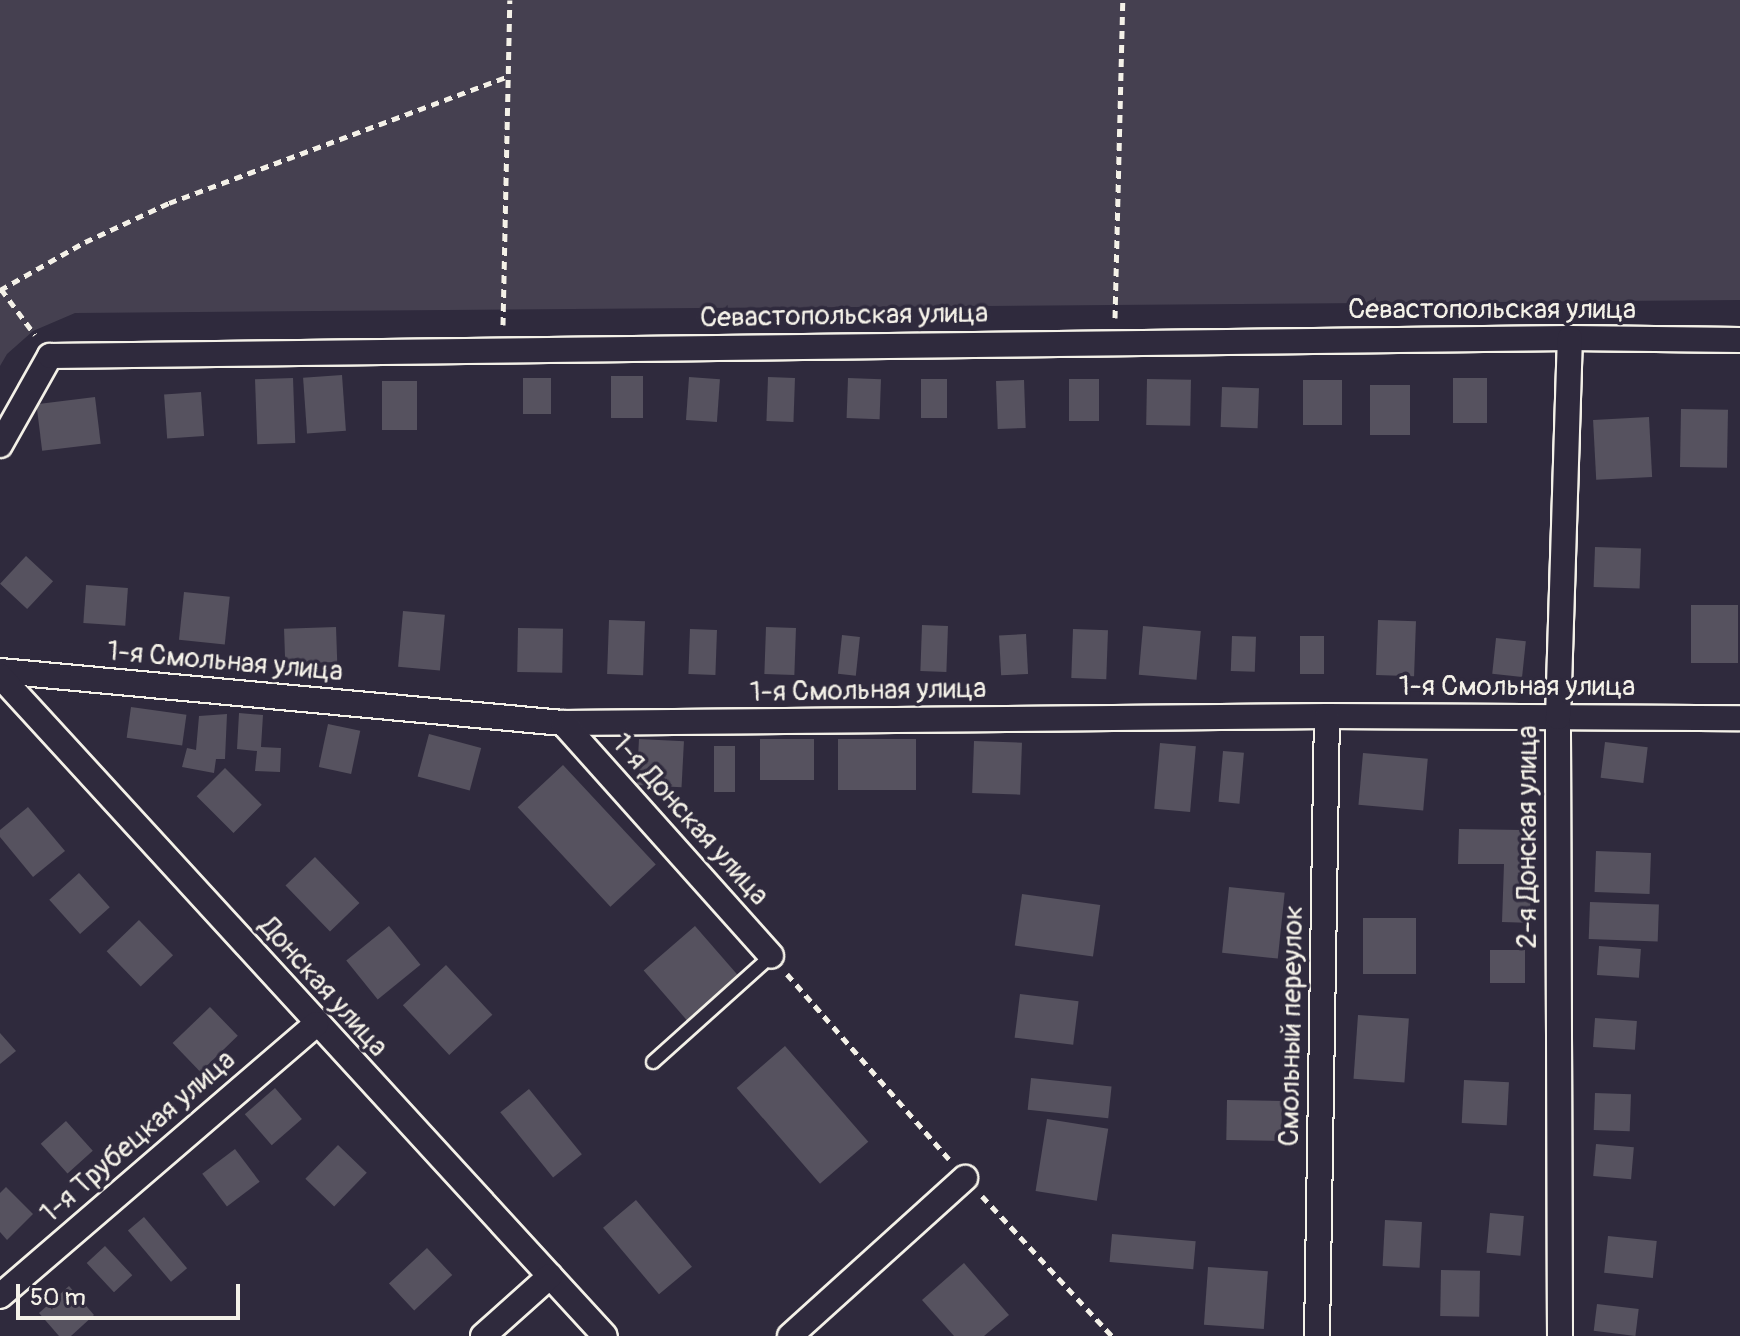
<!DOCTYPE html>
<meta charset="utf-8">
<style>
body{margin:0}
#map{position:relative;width:1740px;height:1336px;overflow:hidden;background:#2f2a3d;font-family:Pangolin,sans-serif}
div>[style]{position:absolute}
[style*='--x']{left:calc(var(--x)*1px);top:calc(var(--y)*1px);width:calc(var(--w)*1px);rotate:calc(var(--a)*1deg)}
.green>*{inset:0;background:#454050}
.building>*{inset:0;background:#56525f;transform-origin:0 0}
.path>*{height:5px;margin-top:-2.5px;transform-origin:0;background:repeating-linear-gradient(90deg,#f4f1e8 0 8px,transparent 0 14px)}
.roads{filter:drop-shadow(2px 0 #f4f1e8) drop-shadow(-2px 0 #f4f1e8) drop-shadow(0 2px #f4f1e8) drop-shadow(0 -2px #f4f1e8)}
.lane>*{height:12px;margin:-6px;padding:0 6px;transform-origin:6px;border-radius:6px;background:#2f2a3d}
.street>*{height:24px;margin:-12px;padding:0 12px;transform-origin:12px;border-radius:12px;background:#2f2a3d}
span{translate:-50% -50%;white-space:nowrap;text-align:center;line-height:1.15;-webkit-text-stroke:7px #2f2a3d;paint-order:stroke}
.street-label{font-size:28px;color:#f4f1e8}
.scale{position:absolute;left:16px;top:1284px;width:224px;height:36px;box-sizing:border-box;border:4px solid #f4f1e8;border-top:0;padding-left:10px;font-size:24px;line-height:28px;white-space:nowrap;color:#f4f1e8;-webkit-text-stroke:6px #2f2a3d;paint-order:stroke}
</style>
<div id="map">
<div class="green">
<i style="clip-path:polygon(0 0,1740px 0,1740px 300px,75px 313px,33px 331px,7px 354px,0 366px)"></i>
</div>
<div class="building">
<i style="left:342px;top:375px;width:56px;height:39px;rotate:86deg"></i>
<i style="left:611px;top:376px;width:32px;height:42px"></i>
<i style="left:689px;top:377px;width:31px;height:43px;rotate:4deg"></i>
<i style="left:768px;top:377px;width:27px;height:44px;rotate:2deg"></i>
<i style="left:293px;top:378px;width:65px;height:38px;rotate:88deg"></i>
<i style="left:523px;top:378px;width:28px;height:36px"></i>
<i style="left:848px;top:378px;width:33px;height:40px;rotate:2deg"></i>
<i style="left:1453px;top:378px;width:34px;height:45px"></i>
<i style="left:947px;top:379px;width:39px;height:26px;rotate:90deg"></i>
<i style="left:1069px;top:379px;width:30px;height:42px"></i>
<i style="left:1147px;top:379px;width:44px;height:46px;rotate:1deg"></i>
<i style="left:1024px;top:380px;width:48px;height:28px;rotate:88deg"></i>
<i style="left:1303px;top:380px;width:39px;height:45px"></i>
<i style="left:417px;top:381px;width:49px;height:35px;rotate:90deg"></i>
<i style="left:1370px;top:385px;width:40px;height:50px"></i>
<i style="left:1222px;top:387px;width:37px;height:40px;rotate:2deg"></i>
<i style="left:201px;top:392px;width:44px;height:37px;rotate:86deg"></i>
<i style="left:95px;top:397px;width:47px;height:59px;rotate:83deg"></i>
<i style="left:1681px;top:409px;width:47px;height:58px;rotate:1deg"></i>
<i style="left:1649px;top:417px;width:60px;height:56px;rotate:87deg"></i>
<i style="left:1595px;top:547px;width:46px;height:40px;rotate:2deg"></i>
<i style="left:26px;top:556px;width:37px;height:38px;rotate:43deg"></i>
<i style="left:86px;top:585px;width:42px;height:38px;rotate:4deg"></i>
<i style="left:184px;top:592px;width:46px;height:48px;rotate:6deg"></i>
<i style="left:1691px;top:605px;width:47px;height:58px"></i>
<i style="left:403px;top:611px;width:42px;height:56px;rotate:5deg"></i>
<i style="left:609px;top:620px;width:36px;height:54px;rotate:2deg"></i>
<i style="left:1378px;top:620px;width:38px;height:55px;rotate:2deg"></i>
<i style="left:922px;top:625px;width:26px;height:46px;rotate:2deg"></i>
<i style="left:1143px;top:626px;width:58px;height:49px;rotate:5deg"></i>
<i style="left:336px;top:627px;width:35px;height:52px;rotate:88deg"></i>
<i style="left:766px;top:627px;width:30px;height:47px;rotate:2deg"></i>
<i style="left:518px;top:628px;width:45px;height:44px;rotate:1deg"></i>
<i style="left:690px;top:629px;width:27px;height:45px;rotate:2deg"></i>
<i style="left:1073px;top:629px;width:35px;height:49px;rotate:2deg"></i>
<i style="left:1026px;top:634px;width:40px;height:27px;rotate:87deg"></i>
<i style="left:842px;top:635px;width:18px;height:39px;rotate:6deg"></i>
<i style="left:1232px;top:636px;width:24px;height:35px;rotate:2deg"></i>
<i style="left:1300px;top:636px;width:24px;height:38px"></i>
<i style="left:1496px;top:638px;width:30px;height:36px;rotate:6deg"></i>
<i style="left:131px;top:707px;width:56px;height:31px;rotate:8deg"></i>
<i style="clip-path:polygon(239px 713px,263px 715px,261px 747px,281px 748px,280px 772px,255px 771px,257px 751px,237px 749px)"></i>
<i style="clip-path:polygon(227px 714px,225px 759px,216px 759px,214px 773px,182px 767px,187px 748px,196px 750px,199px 716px)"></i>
<i style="left:328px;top:724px;width:33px;height:44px;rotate:12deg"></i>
<i style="left:429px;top:734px;width:54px;height:44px;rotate:15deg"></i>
<i style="left:639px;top:739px;width:45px;height:46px;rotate:3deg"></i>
<i style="left:760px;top:739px;width:54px;height:41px"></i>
<i style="left:838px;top:739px;width:78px;height:51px"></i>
<i style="left:974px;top:741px;width:48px;height:52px;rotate:2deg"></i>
<i style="left:1605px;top:742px;width:43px;height:36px;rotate:7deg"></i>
<i style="left:1160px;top:743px;width:36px;height:66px;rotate:5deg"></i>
<i style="left:714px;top:746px;width:21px;height:46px"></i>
<i style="left:1223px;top:751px;width:21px;height:51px;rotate:5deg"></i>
<i style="left:1363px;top:753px;width:65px;height:52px;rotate:5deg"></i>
<i style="left:563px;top:765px;width:136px;height:62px;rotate:47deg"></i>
<i style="left:225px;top:768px;width:52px;height:40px;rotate:45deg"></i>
<i style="clip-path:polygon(28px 807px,65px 851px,33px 877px,0 837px,0 830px)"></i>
<i style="clip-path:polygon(1459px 829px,1522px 830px,1521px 865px,1531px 862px,1530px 923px,1502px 922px,1504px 864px,1458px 864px)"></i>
<i style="left:1596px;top:851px;width:55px;height:41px;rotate:2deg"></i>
<i style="left:315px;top:857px;width:64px;height:41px;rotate:46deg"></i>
<i style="left:79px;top:873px;width:46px;height:40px;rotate:48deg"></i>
<i style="left:1229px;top:887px;width:56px;height:66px;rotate:6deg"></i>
<i style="left:1022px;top:894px;width:79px;height:52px;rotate:8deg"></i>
<i style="left:1590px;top:902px;width:69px;height:37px;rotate:2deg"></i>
<i style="left:1416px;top:918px;width:56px;height:53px;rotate:90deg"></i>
<i style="left:139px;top:920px;width:49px;height:45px;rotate:46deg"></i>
<i style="left:389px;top:926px;width:50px;height:55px;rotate:51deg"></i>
<i style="left:695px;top:926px;width:69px;height:68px;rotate:49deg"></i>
<i style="left:1599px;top:946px;width:42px;height:29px;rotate:4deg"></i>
<i style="left:1490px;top:950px;width:35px;height:33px"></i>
<i style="left:446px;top:965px;width:68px;height:59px;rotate:47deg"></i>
<i style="left:1020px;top:994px;width:59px;height:44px;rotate:7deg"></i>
<i style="left:210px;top:1007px;width:40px;height:52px;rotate:46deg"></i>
<i style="left:1358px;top:1015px;width:51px;height:64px;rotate:4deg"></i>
<i style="left:1595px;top:1018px;width:42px;height:29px;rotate:4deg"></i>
<i style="clip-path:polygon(0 1033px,16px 1051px,0 1064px)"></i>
<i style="left:785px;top:1046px;width:127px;height:64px;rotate:49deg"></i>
<i style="left:1031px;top:1078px;width:81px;height:32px;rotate:6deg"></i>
<i style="left:1464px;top:1080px;width:45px;height:43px;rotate:3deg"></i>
<i style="left:275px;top:1088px;width:41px;height:40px;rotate:49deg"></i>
<i style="left:529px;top:1089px;width:84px;height:37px;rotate:51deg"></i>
<i style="left:1595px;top:1093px;width:36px;height:37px;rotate:2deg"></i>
<i style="left:1227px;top:1100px;width:55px;height:40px;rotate:1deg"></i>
<i style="left:1047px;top:1119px;width:62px;height:73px;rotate:9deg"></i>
<i style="left:66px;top:1121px;width:40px;height:34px;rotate:48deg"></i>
<i style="left:1596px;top:1144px;width:38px;height:32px;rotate:5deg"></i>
<i style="left:338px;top:1145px;width:40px;height:47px;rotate:44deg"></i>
<i style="left:235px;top:1149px;width:41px;height:41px;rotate:53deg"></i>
<i style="clip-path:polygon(6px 1187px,33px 1214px,7px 1240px,0 1232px,0 1193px)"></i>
<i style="left:636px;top:1200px;width:87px;height:43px;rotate:50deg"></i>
<i style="left:1490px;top:1213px;width:34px;height:40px;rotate:5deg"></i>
<i style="left:144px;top:1217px;width:67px;height:21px;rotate:50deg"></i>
<i style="left:1385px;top:1220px;width:37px;height:46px;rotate:3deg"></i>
<i style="left:1112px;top:1234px;width:84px;height:28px;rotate:5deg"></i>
<i style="left:1608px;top:1236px;width:49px;height:37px;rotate:6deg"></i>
<i style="left:105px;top:1246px;width:40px;height:25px;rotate:47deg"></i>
<i style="left:427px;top:1248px;width:37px;height:52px;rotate:47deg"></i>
<i style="clip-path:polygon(964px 1263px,1009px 1315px,984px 1336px,954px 1336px,922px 1300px)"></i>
<i style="left:1208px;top:1267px;width:60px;height:58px;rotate:4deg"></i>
<i style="left:1441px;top:1270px;width:39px;height:46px;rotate:1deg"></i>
<i style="clip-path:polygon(69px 1286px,94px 1315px,71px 1336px,59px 1336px,39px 1313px)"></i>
<i style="left:1597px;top:1304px;width:42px;height:27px;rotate:7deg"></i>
</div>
<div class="path">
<i style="--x:1;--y:289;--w:57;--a:53.5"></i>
<i style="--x:0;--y:290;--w:98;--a:-29.5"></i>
<i style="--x:85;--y:242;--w:93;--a:-24.9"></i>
<i style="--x:169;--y:203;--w:362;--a:-20.5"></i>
<i style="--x:1115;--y:318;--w:318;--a:-88.6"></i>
<i style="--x:503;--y:325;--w:325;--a:-88.8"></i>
<i style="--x:787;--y:974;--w:246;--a:48.8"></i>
<i style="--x:982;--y:1196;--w:191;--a:47.1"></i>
</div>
<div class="roads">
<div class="lane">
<i style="--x:653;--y:1062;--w:159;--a:-41.9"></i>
</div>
<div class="street">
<i style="--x:0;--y:445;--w:102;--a:-60.7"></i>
<i style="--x:50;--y:356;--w:1520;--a:-0.68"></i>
<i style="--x:1570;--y:338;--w:170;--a:0.7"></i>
<i style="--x:0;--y:671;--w:565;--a:5.28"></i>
<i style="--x:563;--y:723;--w:764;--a:-0.52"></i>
<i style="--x:1327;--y:716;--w:413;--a:0.3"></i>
<i style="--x:0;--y:676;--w:895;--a:47.49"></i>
<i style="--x:563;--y:723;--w:312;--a:48.2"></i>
<i style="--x:0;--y:1296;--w:417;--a:-40.7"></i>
<i style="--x:483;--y:1336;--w:90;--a:-41.8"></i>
<i style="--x:790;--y:1336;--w:236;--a:-42.1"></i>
<i style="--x:1317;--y:1336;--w:620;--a:-89.08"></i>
<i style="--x:1560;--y:1336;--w:619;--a:-90.19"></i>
<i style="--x:1558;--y:717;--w:379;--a:-88.2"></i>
</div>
</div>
<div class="street-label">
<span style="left:1492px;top:310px">Севастопольская улица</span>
<span style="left:844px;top:316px;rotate:-1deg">Севастопольская улица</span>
<span style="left:225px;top:662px;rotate:5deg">1-я Смольная улица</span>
<span style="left:1517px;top:687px">1-я Смольная улица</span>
<span style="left:868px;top:691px;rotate:-1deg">1-я Смольная улица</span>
<span style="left:690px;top:820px;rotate:48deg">1-я Донская улица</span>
<span style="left:1528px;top:837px;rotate:-90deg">2-я Донская улица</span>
<span style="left:323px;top:987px;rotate:48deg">Донская улица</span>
<span style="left:1292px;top:1026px;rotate:-89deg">Смольный переулок</span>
<span style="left:138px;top:1137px;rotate:-41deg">1-я Трубецкая улица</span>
</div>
<div class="scale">50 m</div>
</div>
